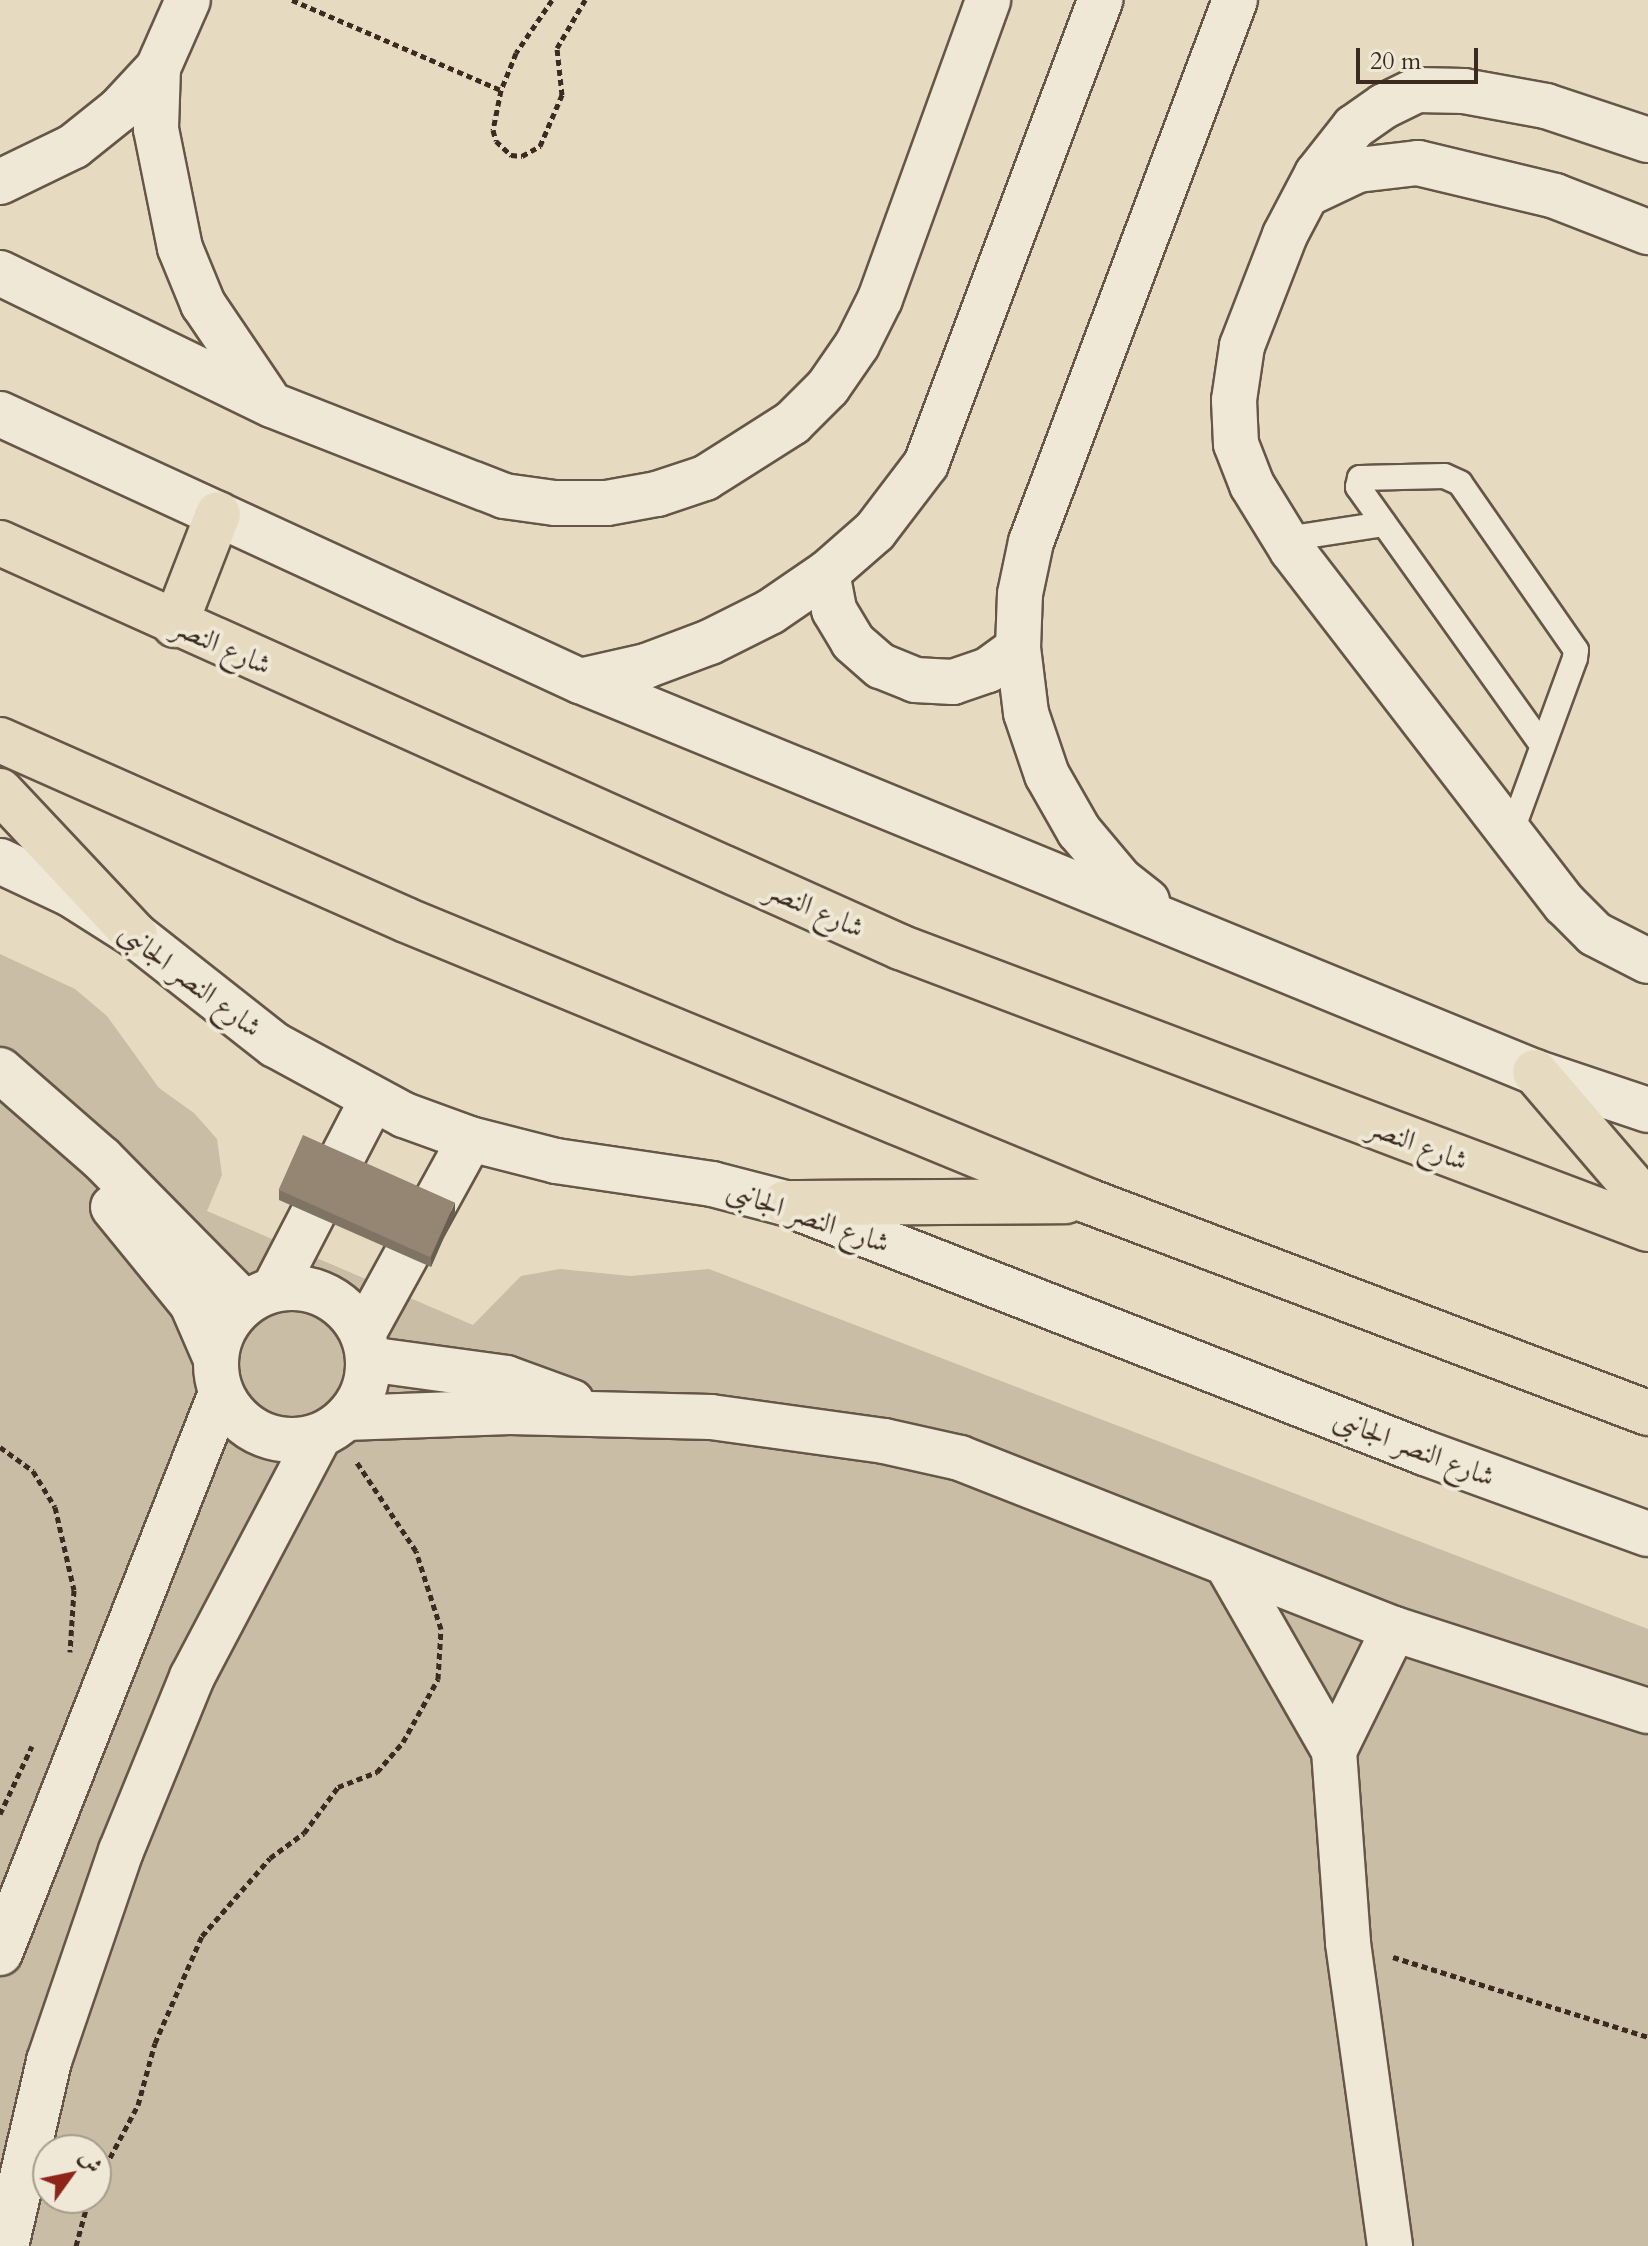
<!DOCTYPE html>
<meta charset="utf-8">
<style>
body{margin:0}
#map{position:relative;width:1648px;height:2246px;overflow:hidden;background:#e6dbc0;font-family:Cardo,Amiri,serif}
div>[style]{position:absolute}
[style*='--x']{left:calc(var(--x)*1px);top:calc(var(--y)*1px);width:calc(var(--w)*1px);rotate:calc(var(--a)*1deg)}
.green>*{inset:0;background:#c9bda5}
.path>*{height:5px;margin-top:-2.5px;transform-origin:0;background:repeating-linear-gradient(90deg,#3b2a1f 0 6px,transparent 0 10px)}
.roads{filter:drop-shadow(2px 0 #665647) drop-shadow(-2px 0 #665647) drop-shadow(0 2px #665647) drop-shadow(0 -2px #665647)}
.service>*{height:24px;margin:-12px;padding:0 12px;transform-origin:12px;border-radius:12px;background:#efe8d6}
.minor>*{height:44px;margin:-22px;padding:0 22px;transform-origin:22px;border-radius:22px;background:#efe8d6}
.minor>.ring{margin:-22px;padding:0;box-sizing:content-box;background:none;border:44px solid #efe8d6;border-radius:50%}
.primary>*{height:44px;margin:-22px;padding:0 22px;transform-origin:22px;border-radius:22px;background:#e6dbc0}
.wall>*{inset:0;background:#7f7363}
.shaded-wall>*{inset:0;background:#685e50}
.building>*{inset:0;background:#948673;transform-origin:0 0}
span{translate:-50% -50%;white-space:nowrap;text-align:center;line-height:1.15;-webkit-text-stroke:8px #efe8d6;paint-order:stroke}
.street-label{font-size:28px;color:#3b2a1f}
.north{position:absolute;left:32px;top:2134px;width:80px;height:80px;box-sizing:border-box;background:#efe8d6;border:2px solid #a79c8d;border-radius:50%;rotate:57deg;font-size:22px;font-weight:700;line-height:32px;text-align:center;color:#3b2a1f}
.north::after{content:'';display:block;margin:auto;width:28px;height:36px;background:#8f2418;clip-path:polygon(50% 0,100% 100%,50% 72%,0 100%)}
.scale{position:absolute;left:1356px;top:48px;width:122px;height:36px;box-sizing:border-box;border:4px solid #3b2a1f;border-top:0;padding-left:10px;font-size:24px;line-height:28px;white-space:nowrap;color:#3b2a1f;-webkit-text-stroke:6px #efe8d6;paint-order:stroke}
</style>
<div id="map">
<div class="green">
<i style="clip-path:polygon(evenodd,0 954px,75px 989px,107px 1016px,159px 1088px,194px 1113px,217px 1139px,222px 1175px,207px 1211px,473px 1325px,521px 1276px,560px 1269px,630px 1276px,709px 1269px,1648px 1629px,1648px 2246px,0 2246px,0 954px,48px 2150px,96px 2150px,96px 2198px,48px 2198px,48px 2150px)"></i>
</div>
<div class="path">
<i style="--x:292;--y:0;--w:228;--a:23.3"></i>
<i style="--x:552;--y:0;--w:64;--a:124.2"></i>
<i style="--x:516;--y:53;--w:40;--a:112"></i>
<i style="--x:501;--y:90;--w:41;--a:101.3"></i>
<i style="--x:493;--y:130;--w:11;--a:75"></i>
<i style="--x:496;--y:141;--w:21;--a:43"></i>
<i style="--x:511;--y:155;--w:11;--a:5"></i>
<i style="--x:522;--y:156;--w:21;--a:-29"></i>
<i style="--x:540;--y:146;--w:56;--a:-66.7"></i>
<i style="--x:562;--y:95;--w:47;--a:-96.1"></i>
<i style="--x:557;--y:48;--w:56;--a:-59.7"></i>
<i style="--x:0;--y:1447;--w:41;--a:36"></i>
<i style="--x:33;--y:1471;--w:42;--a:58.6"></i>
<i style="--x:55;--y:1507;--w:85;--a:77.1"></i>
<i style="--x:74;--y:1590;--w:62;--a:93.7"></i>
<i style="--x:0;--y:1814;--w:75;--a:-64.8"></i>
<i style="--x:1393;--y:1957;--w:267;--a:17.4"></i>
<i style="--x:96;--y:2184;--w:89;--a:-62"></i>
<i style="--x:138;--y:2105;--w:64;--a:-74.7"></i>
<i style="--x:155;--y:2043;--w:117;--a:-66.3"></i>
<i style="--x:202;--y:1936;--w:103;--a:-48.9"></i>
<i style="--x:270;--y:1858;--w:42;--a:-36.3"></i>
<i style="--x:304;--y:1833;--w:57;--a:-53.5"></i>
<i style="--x:338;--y:1787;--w:42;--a:-21"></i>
<i style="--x:377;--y:1772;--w:40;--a:-49"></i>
<i style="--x:403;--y:1742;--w:72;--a:-60.9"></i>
<i style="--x:438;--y:1679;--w:50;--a:-86.6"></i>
<i style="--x:441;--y:1629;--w:82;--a:-107.8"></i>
<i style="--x:416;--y:1551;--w:108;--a:-123.7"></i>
<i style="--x:76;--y:2246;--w:50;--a:-74.8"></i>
</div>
<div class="roads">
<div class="service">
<i style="--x:1286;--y:539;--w:99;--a:-8.7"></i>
<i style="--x:1511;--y:833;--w:186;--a:-69.9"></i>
<i style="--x:1575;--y:658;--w:8;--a:-83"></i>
<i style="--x:1576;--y:650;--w:203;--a:-124.8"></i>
<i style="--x:1460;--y:483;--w:17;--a:-156"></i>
<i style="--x:1444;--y:476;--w:84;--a:178.6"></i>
<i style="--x:1360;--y:478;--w:9;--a:103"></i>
<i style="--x:1358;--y:487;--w:318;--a:54.5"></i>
</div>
<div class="minor">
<i style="--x:158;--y:68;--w:61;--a:91.9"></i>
<i style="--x:156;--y:129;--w:121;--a:78.6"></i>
<i style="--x:180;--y:248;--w:61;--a:67.7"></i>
<i style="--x:203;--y:304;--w:112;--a:55.9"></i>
<i style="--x:1648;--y:140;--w:108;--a:-161.6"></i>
<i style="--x:1546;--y:106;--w:83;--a:-169.6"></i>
<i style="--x:1464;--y:91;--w:47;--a:-178.8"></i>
<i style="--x:1417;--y:90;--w:37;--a:154"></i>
<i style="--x:1384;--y:106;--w:37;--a:145"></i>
<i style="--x:1354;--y:127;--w:60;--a:128.2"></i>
<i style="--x:1317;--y:174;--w:69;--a:117.7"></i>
<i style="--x:1285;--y:235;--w:119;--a:111.2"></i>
<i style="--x:1242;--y:346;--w:55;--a:98.4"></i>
<i style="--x:1234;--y:400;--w:44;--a:87.4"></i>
<i style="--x:1236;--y:444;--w:44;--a:68.7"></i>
<i style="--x:1252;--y:485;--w:76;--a:58.4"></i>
<i style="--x:1292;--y:550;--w:447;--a:52.4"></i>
<i style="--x:1565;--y:904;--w:42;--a:45"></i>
<i style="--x:1595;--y:934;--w:59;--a:27"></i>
<i style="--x:0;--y:182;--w:82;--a:-25.9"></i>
<i style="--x:74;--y:146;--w:58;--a:-38.7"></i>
<i style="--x:119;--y:110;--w:57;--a:-47.1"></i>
<i style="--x:158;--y:68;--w:74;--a:-66.2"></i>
<i style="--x:1307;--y:194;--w:56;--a:-25.2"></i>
<i style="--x:1358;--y:170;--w:60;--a:-6.7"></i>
<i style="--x:1418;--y:163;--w:141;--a:13.5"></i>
<i style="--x:1555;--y:196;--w:100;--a:21.2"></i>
<i style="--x:0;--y:273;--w:302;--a:25.9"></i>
<i style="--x:272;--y:405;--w:249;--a:21.4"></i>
<i style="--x:504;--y:496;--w:51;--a:7.8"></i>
<i style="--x:555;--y:503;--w:52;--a:0"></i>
<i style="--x:607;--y:503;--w:51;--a:-10.2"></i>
<i style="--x:657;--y:494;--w:51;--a:-18.4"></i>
<i style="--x:705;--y:478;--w:103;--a:-32.3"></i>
<i style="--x:792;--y:423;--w:51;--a:-45"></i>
<i style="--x:828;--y:387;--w:51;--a:-55.4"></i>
<i style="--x:857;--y:345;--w:51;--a:-63.4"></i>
<i style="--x:880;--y:299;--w:318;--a:-70.1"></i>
<i style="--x:0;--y:414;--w:639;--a:24.72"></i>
<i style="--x:580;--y:681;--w:1032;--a:22.27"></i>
<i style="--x:1535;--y:1072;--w:119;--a:18.6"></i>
<i style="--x:827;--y:573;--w:38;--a:79"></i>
<i style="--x:834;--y:610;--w:37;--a:59"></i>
<i style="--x:853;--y:642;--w:37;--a:41"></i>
<i style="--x:881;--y:666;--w:37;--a:22"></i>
<i style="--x:915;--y:680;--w:38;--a:3"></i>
<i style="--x:953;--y:682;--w:37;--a:-19"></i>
<i style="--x:988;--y:670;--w:37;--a:-36"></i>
<i style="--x:580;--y:681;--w:68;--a:-12.8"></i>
<i style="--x:646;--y:666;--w:68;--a:-20.6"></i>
<i style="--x:710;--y:642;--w:67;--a:-26.6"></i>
<i style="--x:770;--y:612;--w:69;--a:-34.4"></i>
<i style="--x:827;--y:573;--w:64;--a:-41.2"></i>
<i style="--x:875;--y:531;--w:84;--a:-52.7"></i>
<i style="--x:926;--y:464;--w:496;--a:-69.4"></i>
<i style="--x:0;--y:861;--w:77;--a:25.2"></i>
<i style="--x:70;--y:894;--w:77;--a:32.2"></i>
<i style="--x:135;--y:935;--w:178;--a:38.2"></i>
<i style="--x:275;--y:1045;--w:147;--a:28.5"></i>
<i style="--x:404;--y:1115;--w:70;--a:20"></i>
<i style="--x:470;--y:1139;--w:89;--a:14.3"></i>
<i style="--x:556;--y:1161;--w:158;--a:8.4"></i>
<i style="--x:712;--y:1184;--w:75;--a:14.6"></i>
<i style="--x:785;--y:1203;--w:687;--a:21.34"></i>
<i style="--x:1425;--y:1453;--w:237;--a:20"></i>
<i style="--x:1147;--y:901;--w:33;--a:-142"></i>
<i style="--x:1121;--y:881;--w:65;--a:-130"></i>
<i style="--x:1079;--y:831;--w:64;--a:-119.7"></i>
<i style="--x:1047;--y:775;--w:65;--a:-108.7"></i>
<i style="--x:1026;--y:713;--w:65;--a:-97"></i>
<i style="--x:1018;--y:648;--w:54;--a:-87.9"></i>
<i style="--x:1020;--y:594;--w:53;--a:-78.1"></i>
<i style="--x:1031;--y:542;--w:579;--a:-69.37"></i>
<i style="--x:0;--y:1070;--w:134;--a:41.1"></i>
<i style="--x:101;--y:1158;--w:204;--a:45.4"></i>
<i style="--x:113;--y:1207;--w:125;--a:50.8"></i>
<i style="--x:192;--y:1304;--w:58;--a:66.5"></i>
<i class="ring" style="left:216px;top:1288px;width:108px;height:108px"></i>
<i style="--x:274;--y:1289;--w:213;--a:-62.6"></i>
<i style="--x:363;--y:1334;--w:222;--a:-61.2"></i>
<i style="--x:368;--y:1359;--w:139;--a:7.8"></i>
<i style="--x:506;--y:1378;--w:70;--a:20"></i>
<i style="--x:346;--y:1418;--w:164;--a:-2.1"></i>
<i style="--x:510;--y:1412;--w:201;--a:1.4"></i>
<i style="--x:711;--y:1417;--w:175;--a:7.9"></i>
<i style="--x:884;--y:1441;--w:78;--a:12.6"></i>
<i style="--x:960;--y:1458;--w:466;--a:21.5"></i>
<i style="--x:1394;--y:1629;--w:267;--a:17.9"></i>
<i style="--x:1227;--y:1564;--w:215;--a:60.2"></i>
<i style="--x:1334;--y:1751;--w:193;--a:85.8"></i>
<i style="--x:1348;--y:1943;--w:306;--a:82.1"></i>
<i style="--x:1334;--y:1751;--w:136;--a:-63.8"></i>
<i style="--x:0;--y:1953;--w:602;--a:-68.46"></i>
<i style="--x:6;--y:2246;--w:190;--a:-76.9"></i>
<i style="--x:49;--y:2061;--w:222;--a:-71.1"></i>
<i style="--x:121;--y:1851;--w:188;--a:-67.8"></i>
<i style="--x:192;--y:1677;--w:272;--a:-62.2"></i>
</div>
<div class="primary">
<i style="--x:0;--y:543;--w:987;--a:24.17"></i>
<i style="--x:900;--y:947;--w:799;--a:20.66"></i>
<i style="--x:175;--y:625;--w:119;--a:-68.8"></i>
<i style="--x:0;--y:740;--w:444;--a:23.9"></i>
<i style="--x:406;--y:920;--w:738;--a:22.39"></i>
<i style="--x:1088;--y:1201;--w:599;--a:20.74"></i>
<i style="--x:0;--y:791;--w:197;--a:46.8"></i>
<i style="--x:1535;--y:1072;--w:174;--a:49.4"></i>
<i style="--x:785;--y:1203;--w:281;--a:-0.4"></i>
</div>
</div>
<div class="wall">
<i style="clip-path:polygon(279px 1190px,455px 1212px,431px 1267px,279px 1200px)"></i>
</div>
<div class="shaded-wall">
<i style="clip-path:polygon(455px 1202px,455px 1212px,431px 1267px,431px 1257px)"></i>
</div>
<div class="building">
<i style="left:303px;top:1135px;width:166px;height:60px;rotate:24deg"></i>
</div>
<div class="street-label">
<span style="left:222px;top:646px;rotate:24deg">شارع النصر</span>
<span style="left:815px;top:909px;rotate:24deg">شارع النصر</span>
<span style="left:190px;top:980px;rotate:37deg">شارع النصر الجانبى</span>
<span style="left:1418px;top:1144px;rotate:21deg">شارع النصر</span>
<span style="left:808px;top:1217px;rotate:19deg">شارع النصر الجانبى</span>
<span style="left:1414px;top:1448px;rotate:21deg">شارع النصر الجانبى</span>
</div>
<div class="north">ش</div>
<div class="scale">20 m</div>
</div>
